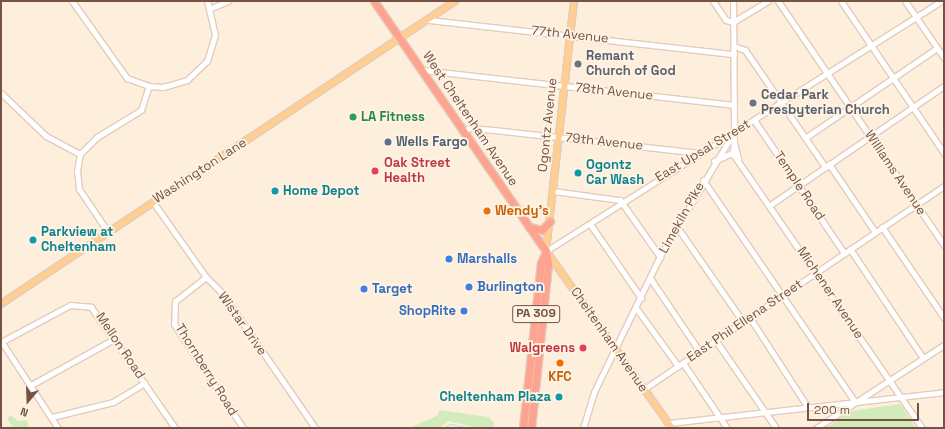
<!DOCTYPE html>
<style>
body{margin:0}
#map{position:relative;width:945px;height:429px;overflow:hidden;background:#feefdd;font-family:"Space Grotesk",sans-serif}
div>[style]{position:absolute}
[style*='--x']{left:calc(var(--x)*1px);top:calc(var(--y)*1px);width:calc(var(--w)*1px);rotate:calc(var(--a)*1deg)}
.green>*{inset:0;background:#d2ebbb}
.stream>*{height:1px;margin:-0.5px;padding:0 0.5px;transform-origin:0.5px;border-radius:0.5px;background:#b1e4e8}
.roads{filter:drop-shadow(1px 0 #e4cbbc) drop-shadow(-1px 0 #e4cbbc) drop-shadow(0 1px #e4cbbc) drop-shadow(0 -1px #e4cbbc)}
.minor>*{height:5px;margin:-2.5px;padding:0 2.5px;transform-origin:2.5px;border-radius:2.5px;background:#fff}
.major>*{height:6px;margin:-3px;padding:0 3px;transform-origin:3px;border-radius:3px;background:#ffcf92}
.highway>*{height:7px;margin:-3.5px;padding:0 3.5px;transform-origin:3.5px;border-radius:3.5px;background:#fda38f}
.dots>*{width:11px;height:11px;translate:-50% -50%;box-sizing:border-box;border:2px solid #fff3e4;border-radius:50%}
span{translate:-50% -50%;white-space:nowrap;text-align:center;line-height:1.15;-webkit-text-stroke:3.5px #fff3e4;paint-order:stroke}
.shield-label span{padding:1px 3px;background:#fff3e4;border:1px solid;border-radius:3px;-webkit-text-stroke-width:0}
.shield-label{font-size:12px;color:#745244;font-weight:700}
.street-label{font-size:13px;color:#745244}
.worship-label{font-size:13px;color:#5b616d;font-weight:700}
.left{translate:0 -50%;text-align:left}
.leisure-label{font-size:13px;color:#27864d;font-weight:700}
.service-label{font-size:13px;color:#4e5e75;font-weight:700}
.health-label{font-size:13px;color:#be3a42;font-weight:700}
.right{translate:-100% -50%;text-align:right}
.culture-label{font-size:13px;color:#0d838f;font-weight:700}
.food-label{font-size:13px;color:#c56008;font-weight:700}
.shop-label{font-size:13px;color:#366cbe;font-weight:700}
.frame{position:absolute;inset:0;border:2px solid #745244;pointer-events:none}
.north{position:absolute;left:8px;top:381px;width:40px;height:40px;-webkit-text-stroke:3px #fff3e4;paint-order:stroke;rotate:199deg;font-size:11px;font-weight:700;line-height:16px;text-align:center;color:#745244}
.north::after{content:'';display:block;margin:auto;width:14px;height:18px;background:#745244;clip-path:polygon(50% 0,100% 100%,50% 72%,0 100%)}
.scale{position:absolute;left:807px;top:403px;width:112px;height:18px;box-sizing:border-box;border:2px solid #745244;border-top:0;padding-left:5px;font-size:12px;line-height:14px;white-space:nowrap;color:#745244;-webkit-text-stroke:3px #fff3e4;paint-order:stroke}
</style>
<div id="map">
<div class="green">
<i style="clip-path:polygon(900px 404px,916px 428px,826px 428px,852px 411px)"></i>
<i style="clip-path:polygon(439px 410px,489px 417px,495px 424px,492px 428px,477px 428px,448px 421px,440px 428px,410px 428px,438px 415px)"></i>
<i style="clip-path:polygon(11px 415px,18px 421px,27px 420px,29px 428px,13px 428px,7px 418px)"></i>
</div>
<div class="stream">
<i style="--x:443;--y:428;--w:8;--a:-30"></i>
<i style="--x:450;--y:424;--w:20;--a:11"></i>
</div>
<div class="roads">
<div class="minor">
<i style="--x:72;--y:1;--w:95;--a:54.5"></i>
<i style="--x:127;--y:78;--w:23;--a:20"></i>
<i style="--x:149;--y:86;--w:14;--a:4"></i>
<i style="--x:163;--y:87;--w:25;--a:-16"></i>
<i style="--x:187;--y:80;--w:28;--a:-44"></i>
<i style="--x:207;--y:61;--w:27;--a:-73"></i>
<i style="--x:215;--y:35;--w:35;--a:-103"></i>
<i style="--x:713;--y:1;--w:23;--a:56"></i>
<i style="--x:726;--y:20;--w:7;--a:16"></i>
<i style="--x:733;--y:22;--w:41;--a:-31"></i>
<i style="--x:778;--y:1;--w:295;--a:55.8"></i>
<i style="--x:841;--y:1;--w:184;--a:55.9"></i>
<i style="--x:905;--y:1;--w:69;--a:55.6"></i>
<i style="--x:211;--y:8;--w:18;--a:-22"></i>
<i style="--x:429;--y:20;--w:307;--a:6.4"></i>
<i style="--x:734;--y:46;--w:12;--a:20"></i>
<i style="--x:745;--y:50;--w:142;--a:55.6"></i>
<i style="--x:422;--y:70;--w:314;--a:6.4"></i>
<i style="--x:1;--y:93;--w:62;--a:43.7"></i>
<i style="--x:46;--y:136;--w:38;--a:28"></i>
<i style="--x:754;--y:120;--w:161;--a:55.9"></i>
<i style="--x:463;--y:131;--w:8;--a:-23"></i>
<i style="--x:470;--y:128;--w:24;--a:5"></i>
<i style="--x:494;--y:130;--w:205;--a:6.4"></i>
<i style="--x:734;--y:135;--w:19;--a:93"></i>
<i style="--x:733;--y:154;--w:333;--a:55.4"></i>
<i style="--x:805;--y:138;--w:160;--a:-34.3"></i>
<i style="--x:733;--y:139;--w:20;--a:75"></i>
<i style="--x:714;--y:161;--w:20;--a:-24"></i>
<i style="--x:829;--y:164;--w:82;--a:55.9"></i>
<i style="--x:703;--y:180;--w:269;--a:55.6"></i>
<i style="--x:553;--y:191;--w:68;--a:7.7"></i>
<i style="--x:620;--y:200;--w:70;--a:54.9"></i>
<i style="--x:153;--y:202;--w:92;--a:54.8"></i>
<i style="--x:206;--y:277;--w:23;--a:45"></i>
<i style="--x:222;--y:293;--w:164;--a:55.4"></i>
<i style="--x:770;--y:205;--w:211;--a:-34.4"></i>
<i style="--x:590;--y:224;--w:90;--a:55.4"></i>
<i style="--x:677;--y:227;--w:116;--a:55.2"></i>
<i style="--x:882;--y:227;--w:110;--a:55.7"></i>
<i style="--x:108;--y:232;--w:52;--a:-124"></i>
<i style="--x:79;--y:189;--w:18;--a:-96"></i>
<i style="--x:77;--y:171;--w:17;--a:-80"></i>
<i style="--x:80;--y:154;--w:24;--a:-45"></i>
<i style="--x:97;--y:137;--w:52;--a:-31.5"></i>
<i style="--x:141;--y:110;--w:25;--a:-72"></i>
<i style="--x:850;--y:249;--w:131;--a:56.2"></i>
<i style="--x:546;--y:251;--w:467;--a:-32.3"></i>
<i style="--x:206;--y:277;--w:39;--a:142"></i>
<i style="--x:175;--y:301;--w:23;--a:92"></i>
<i style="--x:174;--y:324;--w:125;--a:56.4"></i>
<i style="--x:650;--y:278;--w:89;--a:56"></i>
<i style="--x:636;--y:308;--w:72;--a:54.1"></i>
<i style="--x:750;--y:318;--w:105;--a:57.1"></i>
<i style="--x:1;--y:341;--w:104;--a:56.8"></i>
<i style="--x:3;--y:341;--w:76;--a:-28.2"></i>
<i style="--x:70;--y:305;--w:21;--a:5"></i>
<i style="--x:91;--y:307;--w:147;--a:55.2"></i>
<i style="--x:716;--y:341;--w:106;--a:55.4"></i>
<i style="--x:683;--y:363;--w:78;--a:55.9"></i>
<i style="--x:31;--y:385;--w:95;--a:-29"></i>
<i style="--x:644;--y:389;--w:362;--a:-34.1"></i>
<i style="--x:52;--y:417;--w:63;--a:-13.8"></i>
<i style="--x:113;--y:402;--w:37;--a:-31"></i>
<i style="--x:669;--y:423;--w:277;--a:-6.4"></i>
<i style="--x:583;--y:428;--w:38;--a:-73"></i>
<i style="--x:594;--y:392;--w:153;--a:-64.1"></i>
<i style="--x:661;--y:254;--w:142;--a:-59.1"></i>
<i style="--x:734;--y:132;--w:131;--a:-90.4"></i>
<i style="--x:816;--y:428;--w:153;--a:-33"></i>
</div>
<div class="major">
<i style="--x:574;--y:1;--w:252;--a:96.4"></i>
<i style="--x:546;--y:251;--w:217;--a:54.6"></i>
<i style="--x:1;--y:304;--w:546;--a:-33.72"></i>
</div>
<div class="highway">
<i style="--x:374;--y:1;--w:303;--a:55.5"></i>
<i style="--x:546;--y:251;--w:13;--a:81"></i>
<i style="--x:548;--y:264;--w:165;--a:95.9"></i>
<i style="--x:529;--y:227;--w:13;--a:13"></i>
<i style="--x:542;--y:230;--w:12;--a:-48"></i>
<i style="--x:523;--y:428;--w:166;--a:-83.8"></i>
<i style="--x:541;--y:263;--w:12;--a:-66"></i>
</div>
</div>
<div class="dots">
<i style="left:578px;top:64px;background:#6b7280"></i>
<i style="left:753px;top:103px;background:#6b7280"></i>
<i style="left:353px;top:117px;background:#2e9e5b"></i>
<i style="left:388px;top:142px;background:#5c6f8a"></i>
<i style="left:375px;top:171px;background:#e0444e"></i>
<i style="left:578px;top:173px;background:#0f9aa8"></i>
<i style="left:275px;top:191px;background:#0f9aa8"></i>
<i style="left:487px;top:211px;background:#e8710a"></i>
<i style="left:33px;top:240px;background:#0f9aa8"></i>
<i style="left:449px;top:259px;background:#3f7fe0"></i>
<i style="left:469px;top:287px;background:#3f7fe0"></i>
<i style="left:364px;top:289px;background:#3f7fe0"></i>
<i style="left:464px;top:311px;background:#3f7fe0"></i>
<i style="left:583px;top:348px;background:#e0444e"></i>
<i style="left:560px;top:363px;background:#e8710a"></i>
<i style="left:559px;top:397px;background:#0f9aa8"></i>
</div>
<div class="shield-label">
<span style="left:536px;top:314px">PA 309</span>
</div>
<div class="street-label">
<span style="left:570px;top:35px;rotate:6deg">77th Avenue</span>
<span style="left:614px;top:92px;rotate:6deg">78th Avenue</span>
<span style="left:470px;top:119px;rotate:56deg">West Cheltenham Avenue</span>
<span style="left:548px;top:125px;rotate:-84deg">Ogontz Avenue</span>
<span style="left:604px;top:142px;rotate:6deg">79th Avenue</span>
<span style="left:703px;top:151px;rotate:-31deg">East Upsal Street</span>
<span style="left:200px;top:171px;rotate:-33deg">Washington Lane</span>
<span style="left:895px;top:173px;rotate:56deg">Williams Avenue</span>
<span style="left:799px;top:186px;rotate:56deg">Temple Road</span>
<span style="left:682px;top:218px;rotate:-61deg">Limekiln Pike</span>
<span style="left:830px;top:293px;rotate:56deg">Michener Avenue</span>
<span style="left:745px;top:321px;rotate:-34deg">East Phil Ellena Street</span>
<span style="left:242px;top:324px;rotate:55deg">Wistar Drive</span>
<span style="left:609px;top:340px;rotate:55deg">Cheltenham Avenue</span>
<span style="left:120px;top:346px;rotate:56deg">Mellon Road</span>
<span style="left:206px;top:370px;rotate:58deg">Thornberry Road</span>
</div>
<div class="worship-label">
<span class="left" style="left:586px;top:64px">Remant<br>Church of God</span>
<span class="left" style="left:761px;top:103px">Cedar Park<br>Presbyterian Church</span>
</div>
<div class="leisure-label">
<span class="left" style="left:361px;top:117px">LA Fitness</span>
</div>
<div class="service-label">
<span class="left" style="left:396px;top:142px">Wells Fargo</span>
</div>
<div class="health-label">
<span class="left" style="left:384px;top:171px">Oak Street<br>Health</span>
<span class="right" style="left:575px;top:348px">Walgreens</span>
</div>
<div class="culture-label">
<span class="left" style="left:586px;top:173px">Ogontz<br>Car Wash</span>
<span class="left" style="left:283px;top:191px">Home Depot</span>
<span class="left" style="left:41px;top:240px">Parkview at<br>Cheltenham</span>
<span class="right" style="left:551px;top:397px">Cheltenham Plaza</span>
</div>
<div class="food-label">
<span class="left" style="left:495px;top:211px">Wendy's</span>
<span style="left:560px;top:377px">KFC</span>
</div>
<div class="shop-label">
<span class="left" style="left:457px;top:259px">Marshalls</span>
<span class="left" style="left:477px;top:287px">Burlington</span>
<span class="left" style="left:372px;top:289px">Target</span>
<span class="right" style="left:456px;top:311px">ShopRite</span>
</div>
<div class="frame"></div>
<div class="north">N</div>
<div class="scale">200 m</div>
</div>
